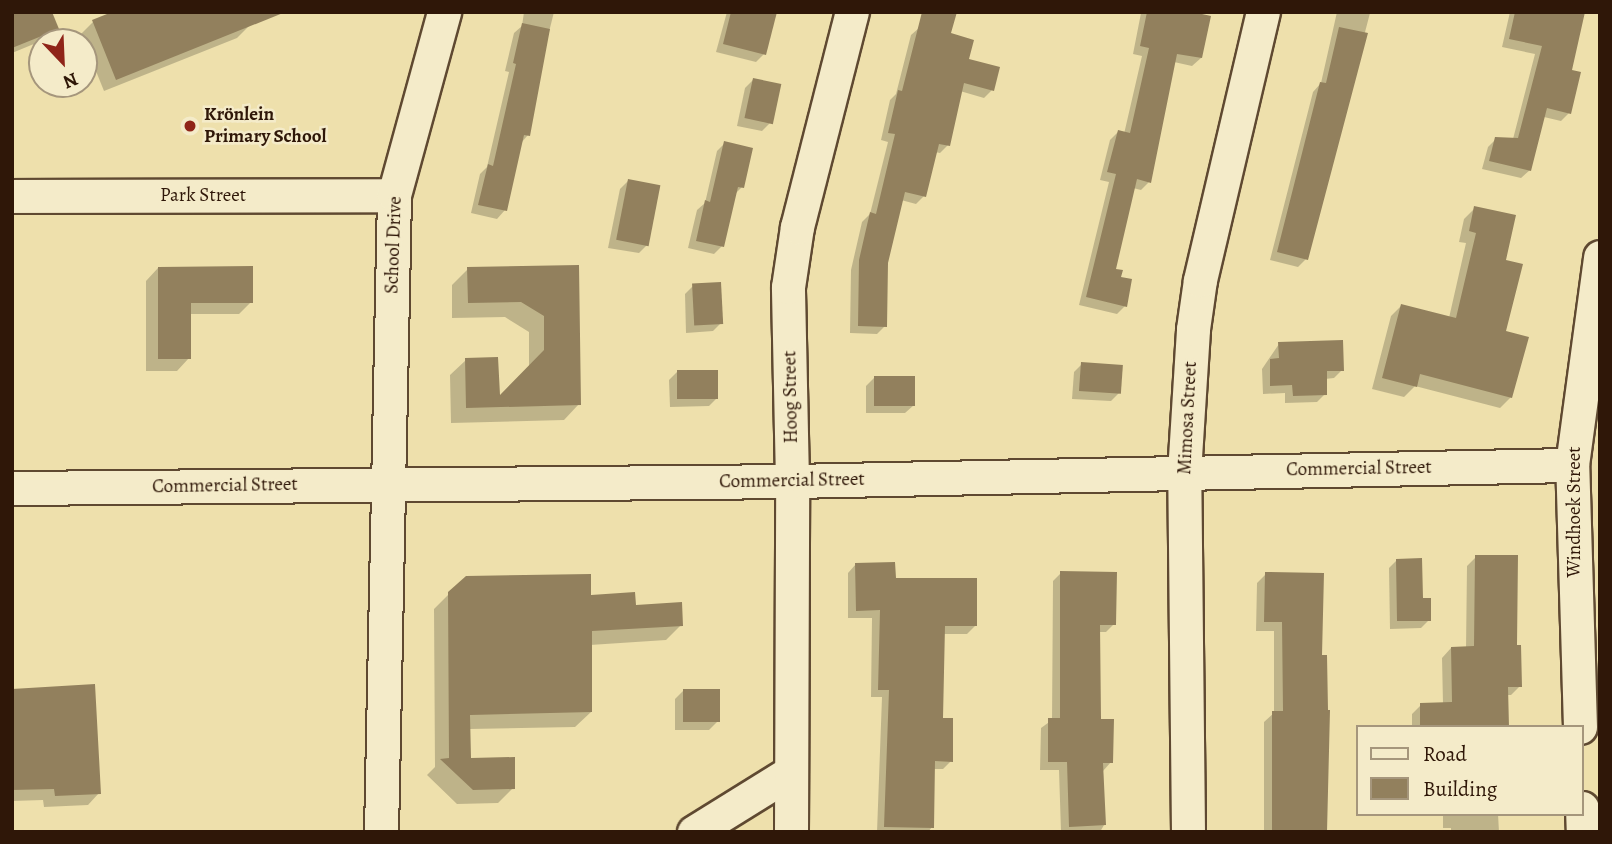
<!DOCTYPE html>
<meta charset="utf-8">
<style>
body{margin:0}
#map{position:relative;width:1612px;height:844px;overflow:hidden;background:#eee0ac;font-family:Alegreya,serif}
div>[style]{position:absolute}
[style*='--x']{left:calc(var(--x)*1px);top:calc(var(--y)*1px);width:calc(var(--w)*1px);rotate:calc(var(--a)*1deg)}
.shadow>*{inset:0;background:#0003}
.building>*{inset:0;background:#92805d;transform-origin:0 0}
.roads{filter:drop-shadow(2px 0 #5f4931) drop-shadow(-2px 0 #5f4931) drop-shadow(0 2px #5f4931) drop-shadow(0 -2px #5f4931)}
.minor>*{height:33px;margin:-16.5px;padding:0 16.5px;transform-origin:16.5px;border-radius:16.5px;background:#f4ebc9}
.dots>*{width:19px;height:19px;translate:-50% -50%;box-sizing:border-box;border:4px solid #f4ebc9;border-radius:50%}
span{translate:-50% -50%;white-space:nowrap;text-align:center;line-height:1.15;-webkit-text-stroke:5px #f4ebc9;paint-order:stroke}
.poi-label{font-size:19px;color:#2f1708;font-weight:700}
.left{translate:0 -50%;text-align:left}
.street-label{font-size:19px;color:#2f1708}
.frame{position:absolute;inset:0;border:14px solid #2f1708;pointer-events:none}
.legend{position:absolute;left:1356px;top:725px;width:228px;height:91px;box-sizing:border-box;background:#f4ebc9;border:2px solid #a5967c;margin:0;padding:9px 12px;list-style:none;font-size:21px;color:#2f1708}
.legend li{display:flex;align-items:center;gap:14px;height:35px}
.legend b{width:35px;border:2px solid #a5967c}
.north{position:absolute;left:28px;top:28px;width:70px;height:70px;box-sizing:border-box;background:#f4ebc9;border:2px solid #a5967c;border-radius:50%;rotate:157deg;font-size:19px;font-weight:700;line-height:28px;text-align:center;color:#2f1708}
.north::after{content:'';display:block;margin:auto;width:24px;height:32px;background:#8f2418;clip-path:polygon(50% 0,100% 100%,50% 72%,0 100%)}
</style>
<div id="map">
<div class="shadow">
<i style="clip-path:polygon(12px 12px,57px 28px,46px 39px,12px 53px)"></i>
<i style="clip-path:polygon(524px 12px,554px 12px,533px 96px,528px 135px,521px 143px,505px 210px,497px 219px,471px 213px,480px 174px,487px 167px,509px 72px,505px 71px,514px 33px,522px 26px)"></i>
<i style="clip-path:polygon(775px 12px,764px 54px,756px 62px,716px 52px,727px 12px)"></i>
<i style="clip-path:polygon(1196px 12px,1201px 58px,1192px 66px,1174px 62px,1149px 182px,1141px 190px,1133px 188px,1114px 270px,1119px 278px,1125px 306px,1117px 314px,1079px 305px,1109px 182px,1100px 180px,1110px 140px,1118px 132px,1124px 134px,1142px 56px,1133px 54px,1141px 13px)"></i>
<i style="clip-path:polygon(1337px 12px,1379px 12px,1370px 13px,1306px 259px,1298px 267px,1270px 260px,1313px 92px,1321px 83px)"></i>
<i style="clip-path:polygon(1510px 12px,1583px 12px,1570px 71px,1569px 113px,1561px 121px,1544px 117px,1530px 170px,1521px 178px,1482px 169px,1488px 147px,1496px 139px,1513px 139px,1535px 54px,1502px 47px)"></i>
<i style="clip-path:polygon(93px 22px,249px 26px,237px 38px,104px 91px,81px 34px)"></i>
<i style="clip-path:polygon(919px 28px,949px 35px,992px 90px,984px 98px,960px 91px,948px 145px,940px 153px,935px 152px,924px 196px,916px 204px,901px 200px,886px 263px,885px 326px,877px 334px,850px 333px,851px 270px,862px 222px,870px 214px,888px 142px,881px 140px,890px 100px,896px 94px,911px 35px)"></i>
<i style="clip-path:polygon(753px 80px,770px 123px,762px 131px,737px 126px,745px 88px)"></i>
<i style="clip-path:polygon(725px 143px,742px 187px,734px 195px,722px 246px,714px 254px,688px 248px,697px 210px,705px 203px,717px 151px)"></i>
<i style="clip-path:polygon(628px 181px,647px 245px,639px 253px,608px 248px,620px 189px)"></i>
<i style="clip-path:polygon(1475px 208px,1504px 262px,1504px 332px,1511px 397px,1500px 408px,1415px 386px,1404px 397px,1372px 389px,1391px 316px,1402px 305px,1449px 318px,1466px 243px,1459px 242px,1464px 219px)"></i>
<i style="clip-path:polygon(577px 267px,579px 404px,564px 420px,451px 423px,450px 375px,466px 360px,498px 399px,529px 368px,529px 332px,505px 317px,452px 318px,452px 285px,468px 269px)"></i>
<i style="clip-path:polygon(158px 268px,251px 302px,239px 314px,189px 314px,189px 358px,177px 371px,146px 371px,146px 281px)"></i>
<i style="clip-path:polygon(693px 286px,721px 323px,713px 331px,686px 333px,685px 294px)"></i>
<i style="clip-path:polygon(1279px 344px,1342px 370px,1334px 378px,1325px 379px,1325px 394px,1317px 402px,1285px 403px,1285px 393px,1263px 394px,1262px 369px)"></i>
<i style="clip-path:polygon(1082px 364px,1119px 393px,1111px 401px,1072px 399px,1074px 372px)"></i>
<i style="clip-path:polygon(677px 372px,717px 398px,709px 406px,670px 407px,669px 380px)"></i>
<i style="clip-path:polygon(874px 378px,914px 405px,905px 413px,866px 413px,866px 386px)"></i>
<i style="clip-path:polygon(1476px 557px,1515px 647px,1520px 686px,1511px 695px,1507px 695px,1507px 727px,1412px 727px,1412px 714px,1421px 705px,1443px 704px,1442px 658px,1451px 648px,1466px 648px,1467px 566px)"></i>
<i style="clip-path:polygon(1397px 560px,1421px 599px,1429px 620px,1421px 628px,1390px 629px,1389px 568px)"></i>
<i style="clip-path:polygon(856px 564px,894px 580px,975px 626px,967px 634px,943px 634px,941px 719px,951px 761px,943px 769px,933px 769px,932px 827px,928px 832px,877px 832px,882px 697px,871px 697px,872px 618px,848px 618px,848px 573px)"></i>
<i style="clip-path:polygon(1061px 573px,1114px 624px,1106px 632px,1099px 632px,1099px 721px,1111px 762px,1103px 771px,1104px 825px,1100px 832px,1061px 832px,1059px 770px,1040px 770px,1041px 728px,1052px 720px,1053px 581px)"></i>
<i style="clip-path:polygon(1266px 574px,1320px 656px,1324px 832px,1264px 832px,1264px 722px,1274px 713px,1274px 631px,1256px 631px,1257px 583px)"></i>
<i style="clip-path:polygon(449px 594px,590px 597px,634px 607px,681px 625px,666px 640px,590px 645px,591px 712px,575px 727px,469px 729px,470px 760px,513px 788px,498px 803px,457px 804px,427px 775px,435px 767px,434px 609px)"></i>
<i style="clip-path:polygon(12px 691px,99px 793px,88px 805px,44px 807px,43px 800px,12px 801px)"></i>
<i style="clip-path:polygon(683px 691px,717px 722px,709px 730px,675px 730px,675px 699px)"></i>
<i style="clip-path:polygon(1443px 814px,1498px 814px,1499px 832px,1451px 832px,1451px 828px,1443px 828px)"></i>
</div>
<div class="building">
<i style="clip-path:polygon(12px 12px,52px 12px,59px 29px,12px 48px)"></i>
<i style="clip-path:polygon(112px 12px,283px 12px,283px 13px,116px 80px,92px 20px)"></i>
<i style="clip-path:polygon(731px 12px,777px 12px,766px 55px,723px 44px)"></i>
<i style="clip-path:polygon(922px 12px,957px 12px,951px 33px,974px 40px,969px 59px,1000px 67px,994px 91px,964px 83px,950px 146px,939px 144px,926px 197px,905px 192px,888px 263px,887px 327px,858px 326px,859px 260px,870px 212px,876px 214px,895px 134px,888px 133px,898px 90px,902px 91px)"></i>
<i style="clip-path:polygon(1147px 12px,1193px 12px,1211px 16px,1202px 58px,1177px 54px,1151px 183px,1137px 179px,1116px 269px,1123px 270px,1121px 277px,1132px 279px,1127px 307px,1086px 297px,1116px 174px,1107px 172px,1118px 130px,1130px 133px,1149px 48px,1140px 46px)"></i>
<i style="clip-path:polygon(1515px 12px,1585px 12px,1572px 70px,1581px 72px,1571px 114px,1547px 108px,1531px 171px,1489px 161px,1495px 137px,1518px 138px,1542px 46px,1509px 39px)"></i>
<i style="clip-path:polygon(522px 23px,550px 29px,530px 136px,524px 135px,507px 211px,478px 205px,488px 164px,493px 166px,516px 64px,513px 63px)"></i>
<i style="clip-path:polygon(1339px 27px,1368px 33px,1308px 260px,1277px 252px,1320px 82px,1326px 83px)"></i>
<i style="left:753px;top:78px;width:29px;height:41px;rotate:12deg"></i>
<i style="clip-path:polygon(724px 141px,753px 148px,744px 188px,738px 187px,724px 247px,696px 241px,705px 200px,710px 202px)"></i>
<i style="left:628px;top:179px;width:33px;height:62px;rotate:11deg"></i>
<i style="clip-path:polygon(1474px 206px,1516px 215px,1506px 260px,1523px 264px,1506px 331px,1529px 337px,1512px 398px,1420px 374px,1417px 387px,1382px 378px,1401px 304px,1456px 318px,1476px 233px,1469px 231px)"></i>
<i style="clip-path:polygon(579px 265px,581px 405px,466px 408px,465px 358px,498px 357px,500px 395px,544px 350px,544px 316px,521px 302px,468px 303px,467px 267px)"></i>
<i style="clip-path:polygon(253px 266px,253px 303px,191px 303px,191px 359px,158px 359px,158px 267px)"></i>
<i style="left:721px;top:282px;width:42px;height:29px;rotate:87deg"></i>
<i style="clip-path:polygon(1343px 340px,1344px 371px,1327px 371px,1327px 395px,1293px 396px,1292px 385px,1270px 386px,1270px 359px,1279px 358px,1278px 342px)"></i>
<i style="left:1081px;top:362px;width:42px;height:29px;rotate:4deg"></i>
<i style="left:677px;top:370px;width:41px;height:29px"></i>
<i style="left:874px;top:376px;width:41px;height:30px"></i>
<i style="clip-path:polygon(1475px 555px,1518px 555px,1517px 645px,1521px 645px,1522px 687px,1508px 687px,1509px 727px,1420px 727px,1420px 703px,1452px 702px,1451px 647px,1474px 646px)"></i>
<i style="clip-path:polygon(1422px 558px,1423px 598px,1431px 598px,1431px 621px,1397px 621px,1396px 559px)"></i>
<i style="clip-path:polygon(895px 562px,896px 578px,977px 578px,977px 626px,945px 626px,943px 718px,953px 718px,953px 762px,935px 761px,934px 828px,884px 827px,889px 690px,878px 690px,880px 610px,856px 611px,855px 563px)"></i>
<i style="clip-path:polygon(1060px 571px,1117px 572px,1116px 625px,1100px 625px,1101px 719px,1114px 719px,1113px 763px,1103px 763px,1106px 825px,1069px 827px,1067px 762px,1048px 762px,1048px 718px,1060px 718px)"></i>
<i style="clip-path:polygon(1265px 572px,1324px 573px,1322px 655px,1327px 655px,1328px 710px,1330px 710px,1327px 832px,1272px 832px,1272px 711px,1283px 711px,1282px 622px,1264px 622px)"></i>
<i style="clip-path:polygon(591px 574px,591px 595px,635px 592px,636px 605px,682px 602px,683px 626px,592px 631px,592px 712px,470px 715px,471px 758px,515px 757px,515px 789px,473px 790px,440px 759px,449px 758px,448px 592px,466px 576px)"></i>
<i style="clip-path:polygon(95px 684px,101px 794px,55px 796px,54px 789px,12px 790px,12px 689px)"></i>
<i style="left:683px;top:689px;width:37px;height:33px"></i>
</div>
<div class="roads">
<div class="minor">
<i style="--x:12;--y:196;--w:382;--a:-0.1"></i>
<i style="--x:12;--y:488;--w:780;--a:-0.51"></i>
<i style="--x:792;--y:481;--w:780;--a:-1.18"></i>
<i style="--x:1580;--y:727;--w:262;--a:-91.7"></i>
<i style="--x:1572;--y:465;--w:210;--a:-82.3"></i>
<i style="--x:1582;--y:808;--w:24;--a:88"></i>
<i style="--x:381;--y:832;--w:637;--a:-88.83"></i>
<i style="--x:394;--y:195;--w:190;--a:-74.7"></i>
<i style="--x:694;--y:832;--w:112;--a:-31.8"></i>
<i style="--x:791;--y:832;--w:351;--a:-89.8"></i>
<i style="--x:792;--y:481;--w:194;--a:-91.2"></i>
<i style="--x:788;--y:287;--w:61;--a:-81.5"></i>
<i style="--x:797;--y:227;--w:222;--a:-75.7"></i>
<i style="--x:1188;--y:832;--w:359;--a:-90.6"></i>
<i style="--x:1184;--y:473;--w:144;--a:-86.4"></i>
<i style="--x:1193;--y:329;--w:49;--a:-81.9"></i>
<i style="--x:1200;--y:280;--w:275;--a:-76.8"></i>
</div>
</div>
<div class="dots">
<i style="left:190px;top:126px;background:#8f2418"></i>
</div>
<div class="poi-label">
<span class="left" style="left:204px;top:126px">Krönlein<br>Primary School</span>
</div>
<div class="street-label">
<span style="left:203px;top:196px">Park Street</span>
<span style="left:394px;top:245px;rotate:-88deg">School Drive</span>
<span style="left:791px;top:397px;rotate:-91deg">Hoog Street</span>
<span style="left:1188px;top:418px;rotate:-87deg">Mimosa Street</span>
<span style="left:1359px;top:469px;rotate:-1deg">Commercial Street</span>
<span style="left:792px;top:481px;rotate:-1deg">Commercial Street</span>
<span style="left:225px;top:486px;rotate:-1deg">Commercial Street</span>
<span style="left:1575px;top:512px;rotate:-90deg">Windhoek Street</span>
</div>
<div class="frame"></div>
<ul class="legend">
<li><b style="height:9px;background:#f4ebc9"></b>Road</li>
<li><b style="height:19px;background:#92805d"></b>Building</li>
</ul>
<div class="north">N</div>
</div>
